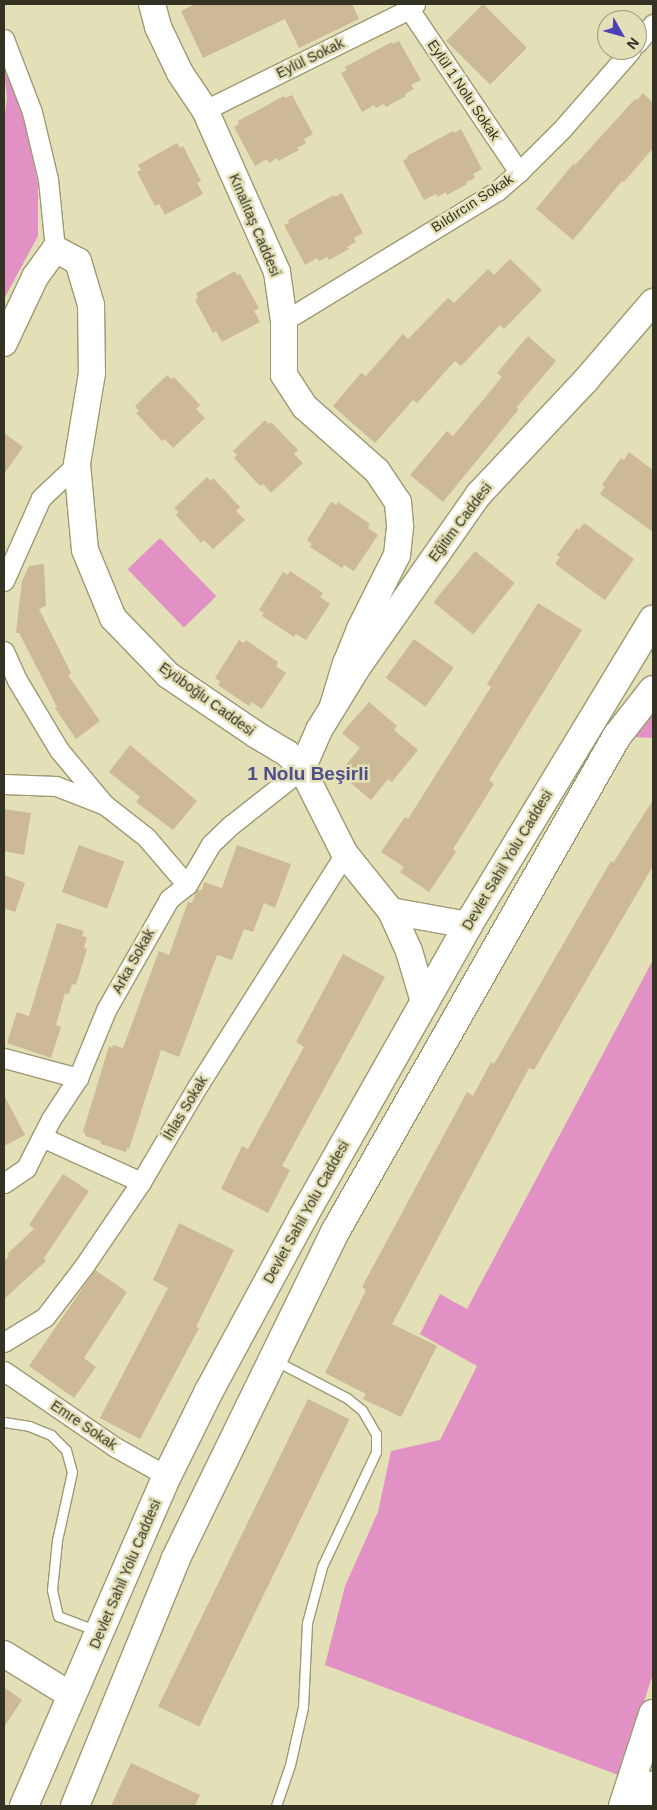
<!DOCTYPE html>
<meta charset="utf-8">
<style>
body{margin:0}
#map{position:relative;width:657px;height:1810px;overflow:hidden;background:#e3dfb6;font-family:Arial,sans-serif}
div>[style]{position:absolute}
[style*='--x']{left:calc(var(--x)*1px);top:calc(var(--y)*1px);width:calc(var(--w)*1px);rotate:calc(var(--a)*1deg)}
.green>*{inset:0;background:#e191c4;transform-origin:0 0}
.building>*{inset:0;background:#cdb995;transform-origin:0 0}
.roads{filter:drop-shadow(1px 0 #9d9972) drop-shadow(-1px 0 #9d9972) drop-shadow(0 1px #9d9972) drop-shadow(0 -1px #9d9972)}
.lane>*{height:9px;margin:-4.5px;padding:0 4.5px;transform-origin:4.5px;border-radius:4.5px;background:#fff}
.street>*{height:19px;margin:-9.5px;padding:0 9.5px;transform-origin:9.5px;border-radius:9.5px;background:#fff}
.secondary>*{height:26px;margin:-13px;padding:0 13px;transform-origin:13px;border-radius:13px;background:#fff}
.primary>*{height:28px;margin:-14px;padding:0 14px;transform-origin:14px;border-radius:14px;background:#fff}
.highway>*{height:28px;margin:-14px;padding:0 14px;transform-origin:14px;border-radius:14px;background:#fff}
span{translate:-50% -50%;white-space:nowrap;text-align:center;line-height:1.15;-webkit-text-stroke:5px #e3dfb6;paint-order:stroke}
.street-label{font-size:14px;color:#343222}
.district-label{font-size:19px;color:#4e4e8c;font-weight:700}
.frame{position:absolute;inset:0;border:5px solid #343222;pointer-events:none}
.north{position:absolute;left:597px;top:10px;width:50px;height:50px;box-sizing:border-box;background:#e3dfb6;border:1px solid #9d9a7b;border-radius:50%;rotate:128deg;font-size:14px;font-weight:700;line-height:20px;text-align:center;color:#343222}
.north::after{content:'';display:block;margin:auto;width:18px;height:22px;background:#4d3fb6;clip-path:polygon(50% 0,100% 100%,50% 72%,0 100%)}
</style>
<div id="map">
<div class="green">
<i style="clip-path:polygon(4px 70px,20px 104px,38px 183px,38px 236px,4px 299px,4px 121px,7px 98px)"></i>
<i style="left:160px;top:538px;width:81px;height:45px;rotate:46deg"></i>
<i style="clip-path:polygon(653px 698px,653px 738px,617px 736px)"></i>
<i style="clip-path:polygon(653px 960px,653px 1673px,621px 1776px,325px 1665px,345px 1586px,378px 1512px,391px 1451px,440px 1440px,477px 1366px,420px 1334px,440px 1294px,467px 1309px)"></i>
</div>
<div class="building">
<i style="clip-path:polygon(195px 4px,352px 4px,359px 19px,299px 48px,285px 19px,203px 58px,181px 11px)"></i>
<i style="left:483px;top:4px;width:62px;height:52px;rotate:45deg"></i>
<i style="clip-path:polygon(399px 41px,421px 80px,411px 85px,414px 89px,405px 94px,406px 96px,386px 107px,384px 104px,376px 108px,374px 105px,362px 112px,341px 73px,347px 70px,345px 67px,392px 42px,393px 44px)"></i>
<i style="clip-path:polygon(643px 93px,653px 103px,653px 148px,624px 182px,622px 181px,573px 240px,536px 209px,574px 163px,575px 165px,635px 99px,637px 100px)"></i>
<i style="clip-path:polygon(292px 95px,313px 134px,304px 139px,306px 143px,297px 148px,299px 150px,278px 161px,277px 158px,269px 163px,267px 159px,255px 166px,234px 127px,239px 124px,238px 121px,284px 96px,285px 98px)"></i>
<i style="clip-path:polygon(461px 129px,482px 169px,473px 174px,475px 178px,466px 182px,467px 184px,447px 195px,446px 192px,438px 197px,436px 194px,424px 200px,403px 161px,408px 158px,407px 156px,453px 131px,454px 133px)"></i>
<i style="clip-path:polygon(177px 143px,180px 148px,183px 146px,201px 181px,197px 183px,203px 194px,165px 215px,159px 204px,155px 206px,137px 172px,141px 170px,138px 165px)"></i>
<i style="clip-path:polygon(342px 193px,363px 233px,354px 238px,356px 242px,347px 247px,349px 249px,329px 260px,327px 257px,319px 261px,317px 258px,305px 265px,284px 225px,289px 223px,288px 220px,334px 195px,335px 197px)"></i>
<i style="clip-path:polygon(510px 259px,542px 290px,504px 329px,500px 325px,461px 366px,455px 361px,417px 403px,413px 400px,375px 443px,333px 406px,361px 373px,366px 376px,403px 334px,408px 339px,448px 298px,454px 303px,488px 269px,494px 275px)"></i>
<i style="clip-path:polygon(235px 271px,237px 275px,240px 274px,259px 308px,254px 311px,260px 322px,222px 342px,216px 331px,213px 333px,195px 300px,198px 298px,196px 293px)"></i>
<i style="clip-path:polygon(528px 336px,556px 361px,516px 408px,519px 409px,443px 502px,410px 475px,447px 431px,453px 436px,502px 377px,497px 373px)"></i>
<i style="clip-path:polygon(167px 375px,171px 379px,174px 377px,200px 405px,196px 409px,205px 418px,173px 448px,165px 439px,162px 441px,136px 413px,139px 411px,135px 406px)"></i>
<i style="clip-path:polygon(265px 420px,269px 424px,271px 422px,298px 450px,294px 454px,303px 463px,271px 493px,263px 484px,260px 486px,234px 458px,237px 455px,233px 451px)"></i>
<i style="clip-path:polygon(4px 433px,23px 447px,4px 474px)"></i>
<i style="clip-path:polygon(629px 452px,653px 470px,653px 532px,600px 494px,605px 487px,602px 485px,621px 458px,624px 460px)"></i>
<i style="clip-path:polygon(207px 477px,211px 481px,213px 478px,240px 507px,236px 511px,245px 520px,213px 549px,204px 540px,201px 543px,176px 515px,179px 512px,174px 508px)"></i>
<i style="clip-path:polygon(331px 502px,336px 505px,338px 502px,370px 524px,368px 528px,378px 535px,354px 571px,344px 565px,342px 568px,310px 547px,312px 544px,307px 540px)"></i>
<i style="clip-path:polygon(584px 523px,634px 559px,605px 600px,555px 564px,560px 557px,557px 555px,577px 528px,579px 530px)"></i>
<i style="left:475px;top:551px;width:51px;height:66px;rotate:39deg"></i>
<i style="clip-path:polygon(44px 564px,46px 606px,39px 609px,71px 673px,68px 675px,100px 721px,76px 739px,55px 708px,57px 707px,19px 633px,16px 633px,22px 581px,29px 566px)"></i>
<i style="clip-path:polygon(290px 571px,323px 593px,320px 597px,330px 604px,306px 640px,296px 634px,294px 637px,262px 616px,264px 613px,259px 610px,283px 572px,288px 575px)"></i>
<i style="clip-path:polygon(538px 603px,582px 630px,489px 780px,494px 784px,453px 849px,456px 852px,429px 892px,400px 872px,404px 867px,381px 852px,405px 817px,408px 819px,491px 687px,487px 684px)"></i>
<i style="left:414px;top:639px;width:49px;height:48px;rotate:36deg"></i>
<i style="clip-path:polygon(239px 640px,244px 643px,246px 640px,278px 662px,276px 666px,286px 673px,262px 709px,252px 702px,249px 706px,218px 685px,220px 681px,215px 678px)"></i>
<i style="clip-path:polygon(369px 702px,397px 726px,394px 730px,418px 750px,392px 782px,388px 779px,371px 800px,339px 773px,360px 748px,342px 733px)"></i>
<i style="clip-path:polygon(130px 745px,197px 801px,173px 830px,136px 802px,140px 797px,109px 772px)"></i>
<i style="clip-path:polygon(653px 800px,653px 866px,534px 1070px,529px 1068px,392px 1324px,437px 1346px,401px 1417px,363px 1399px,366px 1394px,325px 1373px,366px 1290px,362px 1287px,467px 1092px,473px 1096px,491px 1062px,494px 1064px,611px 861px,613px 863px)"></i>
<i style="clip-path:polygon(4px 809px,31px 813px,24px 855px,4px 851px)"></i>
<i style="left:79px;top:845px;width:48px;height:50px;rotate:20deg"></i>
<i style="clip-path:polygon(237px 845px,291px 864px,275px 908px,264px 903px,253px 932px,244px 929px,232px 960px,217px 955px,179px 1057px,161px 1050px,129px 1149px,127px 1148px,126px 1152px,101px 1144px,101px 1141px,85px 1136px,85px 1133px,83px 1132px,109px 1046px,112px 1048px,113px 1045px,123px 1048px,159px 951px,169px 955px,188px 902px,192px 903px,197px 890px,202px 890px,204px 882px,222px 888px)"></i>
<i style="clip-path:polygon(4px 875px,25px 883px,15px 912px,4px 908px)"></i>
<i style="clip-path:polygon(57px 923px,84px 931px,82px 936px,87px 937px,84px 948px,87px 949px,76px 985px,72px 984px,69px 994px,65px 993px,56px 1025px,61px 1027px,51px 1058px,7px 1043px,17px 1012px,29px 1016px)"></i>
<i style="clip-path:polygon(343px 954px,385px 977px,282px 1166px,290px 1170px,268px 1213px,221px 1189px,242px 1146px,248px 1149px,304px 1047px,296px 1042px)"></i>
<i style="clip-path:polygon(4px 1095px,25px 1135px,4px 1146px)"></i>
<i style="clip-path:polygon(63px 1174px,89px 1191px,44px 1258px,46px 1261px,4px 1299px,4px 1261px,9px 1256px,7px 1254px,34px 1229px,29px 1225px)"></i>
<i style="clip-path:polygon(179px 1223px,234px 1250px,196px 1327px,199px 1328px,140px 1439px,100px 1418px,168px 1288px,153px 1280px)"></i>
<i style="clip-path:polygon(95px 1270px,127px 1292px,84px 1358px,96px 1367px,74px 1398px,29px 1366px)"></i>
<i style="left:308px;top:1399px;width:46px;height:342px;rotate:26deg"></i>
<i style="clip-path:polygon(4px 1687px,22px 1700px,4px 1727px)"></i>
<i style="clip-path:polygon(131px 1763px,200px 1795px,195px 1806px,111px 1806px)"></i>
</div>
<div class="roads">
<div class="lane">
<i style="--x:276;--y:1361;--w:80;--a:27.5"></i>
<i style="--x:347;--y:1398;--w:19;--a:39"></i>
<i style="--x:362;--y:1410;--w:28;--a:60"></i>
<i style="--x:376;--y:1434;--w:18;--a:90"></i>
<i style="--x:376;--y:1452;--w:127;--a:115.2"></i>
<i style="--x:322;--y:1567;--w:58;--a:105"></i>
<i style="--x:307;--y:1623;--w:84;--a:92.7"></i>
<i style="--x:303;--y:1707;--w:59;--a:102.6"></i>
<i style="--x:290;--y:1765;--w:43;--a:108.9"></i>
<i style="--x:4;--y:1422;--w:25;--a:9"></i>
<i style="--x:29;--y:1426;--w:24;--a:22"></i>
<i style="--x:51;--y:1435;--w:21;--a:45"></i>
<i style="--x:66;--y:1450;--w:23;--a:75"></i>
<i style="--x:72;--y:1472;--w:70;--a:102.4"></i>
<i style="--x:57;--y:1540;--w:50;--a:95.7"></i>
<i style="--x:52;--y:1590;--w:27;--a:77"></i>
<i style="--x:58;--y:1616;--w:42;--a:21"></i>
</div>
<div class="street">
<i style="--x:409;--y:9;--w:197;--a:56"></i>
<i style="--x:4;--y:39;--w:78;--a:69"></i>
<i style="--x:32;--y:112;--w:69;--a:76.6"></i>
<i style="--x:48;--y:179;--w:70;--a:84.3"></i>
<i style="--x:637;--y:43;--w:25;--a:-50"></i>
<i style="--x:205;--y:110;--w:228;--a:-26.3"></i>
<i style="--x:409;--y:9;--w:8;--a:-40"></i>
<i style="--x:284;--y:321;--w:250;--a:-31.4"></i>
<i style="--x:497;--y:191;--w:29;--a:-41"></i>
<i style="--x:519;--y:172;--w:62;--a:-45"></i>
<i style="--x:563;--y:128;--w:103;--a:-48.9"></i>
<i style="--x:4;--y:581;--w:91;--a:-66"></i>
<i style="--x:41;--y:498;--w:50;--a:-43.4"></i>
<i style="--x:4;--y:651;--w:32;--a:66"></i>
<i style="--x:17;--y:680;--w:82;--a:59"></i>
<i style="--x:59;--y:750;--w:70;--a:50.2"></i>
<i style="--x:4;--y:784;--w:52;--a:2.2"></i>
<i style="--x:56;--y:786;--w:53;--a:21.2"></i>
<i style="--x:105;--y:805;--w:52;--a:38"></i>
<i style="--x:146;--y:837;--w:63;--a:49.5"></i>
<i style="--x:4;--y:1058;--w:77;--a:15.1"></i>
<i style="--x:42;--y:1137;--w:109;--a:24.4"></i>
<i style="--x:4;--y:1183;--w:27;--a:-34"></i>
<i style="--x:26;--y:1168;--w:55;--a:-63"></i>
<i style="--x:51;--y:1119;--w:49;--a:-56.6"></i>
<i style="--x:78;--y:1078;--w:74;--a:-67.6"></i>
<i style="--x:106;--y:1010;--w:128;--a:-60.4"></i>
<i style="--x:169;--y:899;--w:23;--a:-38"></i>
<i style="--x:187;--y:885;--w:48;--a:-59.7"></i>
<i style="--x:211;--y:844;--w:28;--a:-44"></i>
<i style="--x:231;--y:825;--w:90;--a:-38.3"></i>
<i style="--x:4;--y:1342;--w:48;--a:-31.4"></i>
<i style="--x:45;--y:1317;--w:64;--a:-52.6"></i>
<i style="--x:84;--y:1266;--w:102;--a:-55.8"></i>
<i style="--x:141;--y:1182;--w:110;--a:-59.5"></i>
<i style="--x:197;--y:1087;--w:276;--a:-57.6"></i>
<i style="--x:4;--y:1371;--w:135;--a:34.4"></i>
<i style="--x:115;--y:1447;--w:60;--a:29.1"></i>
</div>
<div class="secondary">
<i style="--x:152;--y:4;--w:24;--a:75"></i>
<i style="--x:158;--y:27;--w:51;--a:64.4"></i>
<i style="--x:180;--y:73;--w:45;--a:56"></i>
<i style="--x:205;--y:110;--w:177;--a:66"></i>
<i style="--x:277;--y:272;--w:49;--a:81.9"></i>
<i style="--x:284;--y:321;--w:54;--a:90"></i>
<i style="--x:284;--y:375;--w:38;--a:57"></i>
<i style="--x:305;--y:407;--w:96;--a:41.6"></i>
<i style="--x:377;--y:471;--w:37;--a:56"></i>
<i style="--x:398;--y:502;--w:25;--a:85"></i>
<i style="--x:400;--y:527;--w:28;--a:96"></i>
<i style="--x:397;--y:555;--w:83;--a:116.6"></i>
<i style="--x:360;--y:629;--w:37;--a:112"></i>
<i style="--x:346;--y:663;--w:45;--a:106.8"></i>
<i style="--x:4;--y:343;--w:73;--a:-64.8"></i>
<i style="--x:35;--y:277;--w:34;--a:-54"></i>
<i style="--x:55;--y:249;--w:26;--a:28"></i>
<i style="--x:78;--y:261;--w:46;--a:73.5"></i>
<i style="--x:91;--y:305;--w:68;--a:89.2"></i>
<i style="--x:92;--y:373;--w:92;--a:99.4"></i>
<i style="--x:77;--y:464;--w:86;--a:84.7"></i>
<i style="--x:85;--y:550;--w:74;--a:67.6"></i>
<i style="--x:113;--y:618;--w:79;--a:46"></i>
<i style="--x:168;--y:675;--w:105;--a:34.1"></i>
<i style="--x:255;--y:734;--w:37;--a:31"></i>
<i style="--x:287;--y:753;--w:22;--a:47"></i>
<i style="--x:302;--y:769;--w:95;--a:63.2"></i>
<i style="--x:345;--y:854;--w:73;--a:51.1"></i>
<i style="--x:391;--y:911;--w:44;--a:65.8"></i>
<i style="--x:409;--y:951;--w:53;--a:73.6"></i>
<i style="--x:302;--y:769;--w:43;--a:-66.4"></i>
<i style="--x:319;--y:730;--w:73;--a:-58.5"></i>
<i style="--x:357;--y:668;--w:213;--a:-55"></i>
<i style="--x:479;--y:494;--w:156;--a:-46.8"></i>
<i style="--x:586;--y:380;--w:103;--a:-49.3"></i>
<i style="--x:391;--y:911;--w:78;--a:10.3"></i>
<i style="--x:4;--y:1654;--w:80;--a:31.7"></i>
</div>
<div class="primary">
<i style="--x:24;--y:1806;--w:360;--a:-66.6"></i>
<i style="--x:167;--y:1476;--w:95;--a:-63.7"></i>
<i style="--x:209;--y:1391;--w:198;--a:-61.6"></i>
<i style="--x:303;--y:1217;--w:335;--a:-60.5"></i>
<i style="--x:468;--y:925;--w:357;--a:-58.8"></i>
<i style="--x:75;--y:1806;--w:268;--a:-67.8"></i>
<i style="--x:176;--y:1558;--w:363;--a:-64"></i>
<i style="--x:335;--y:1232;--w:571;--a:-60.38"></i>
<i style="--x:617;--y:736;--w:58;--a:-52"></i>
</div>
<div class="highway">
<i style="--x:623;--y:1806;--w:97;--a:-71.9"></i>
<i style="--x:645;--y:1806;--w:22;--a:-69"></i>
</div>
</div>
<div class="street-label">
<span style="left:310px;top:58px;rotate:-26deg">Eylül Sokak</span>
<span style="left:464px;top:90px;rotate:56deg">Eylül 1 Nolu Sokak</span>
<span style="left:472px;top:203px;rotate:-33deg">Bıldırcın Sokak</span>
<span style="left:255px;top:225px;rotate:67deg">Kınalıtaş Caddesi</span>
<span style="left:460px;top:522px;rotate:-53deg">Eğitim Caddesi</span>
<span style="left:207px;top:699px;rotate:36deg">Eyüboğlu Caddesi</span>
<span style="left:507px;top:860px;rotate:-59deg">Devlet Sahil Yolu Caddesi</span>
<span style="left:133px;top:961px;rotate:-61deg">Arka Sokak</span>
<span style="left:185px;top:1108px;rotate:-59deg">İhlas Sokak</span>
<span style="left:306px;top:1212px;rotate:-61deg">Devlet Sahil Yolu Caddesi</span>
<span style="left:84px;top:1425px;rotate:34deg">Emre Sokak</span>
<span style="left:125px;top:1574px;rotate:-67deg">Devlet Sahil Yolu Caddesi</span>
</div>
<div class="district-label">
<span style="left:308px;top:774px">1 Nolu Beşirli</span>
</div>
<div class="frame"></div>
<div class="north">N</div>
</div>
